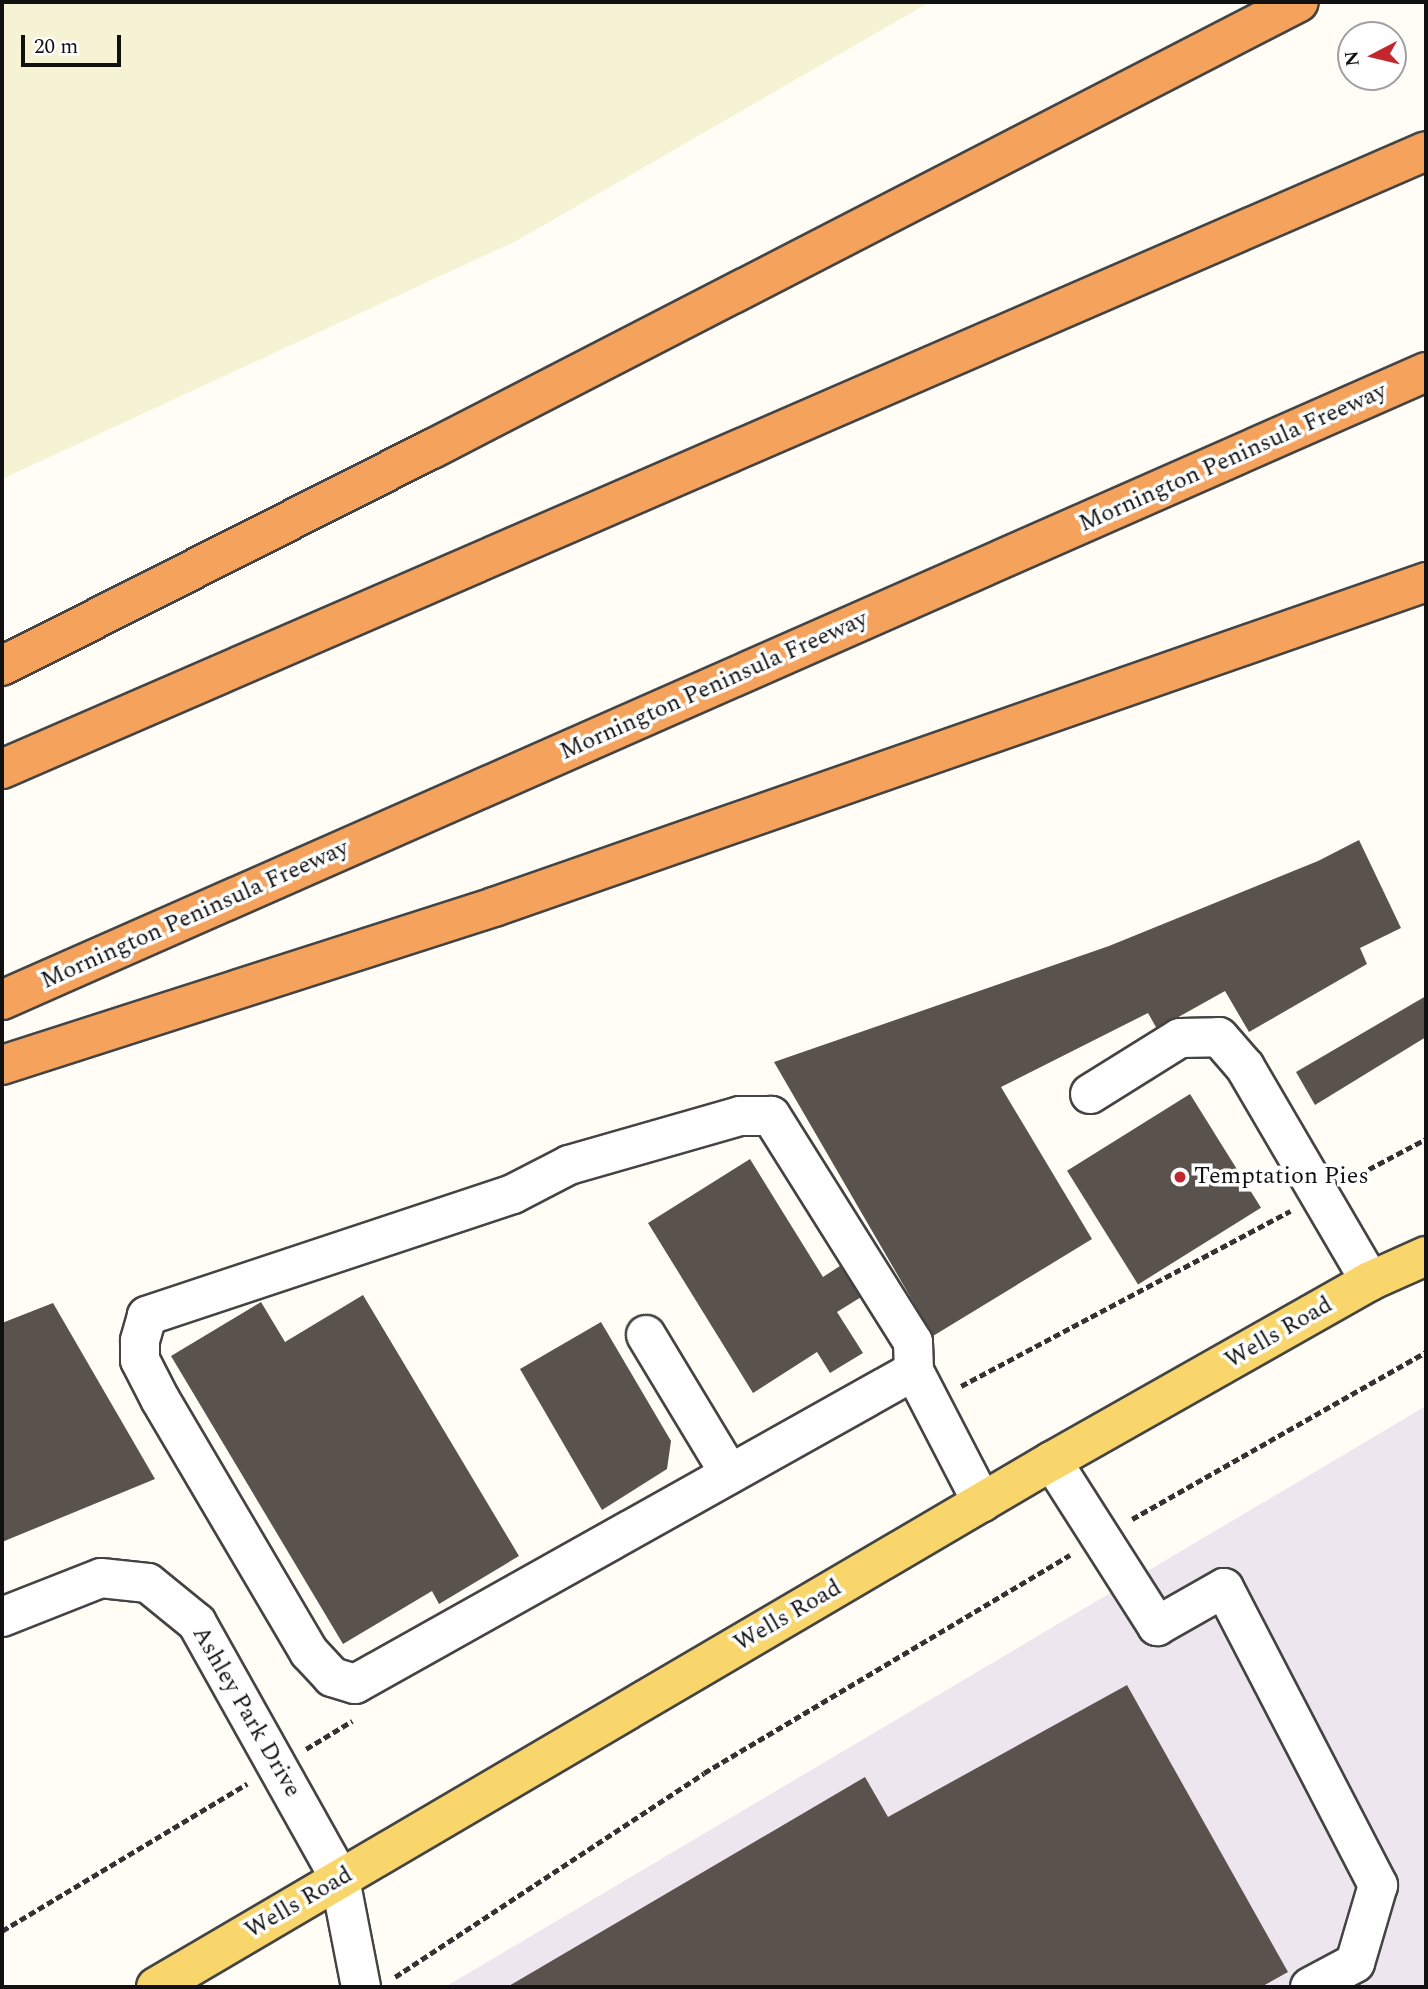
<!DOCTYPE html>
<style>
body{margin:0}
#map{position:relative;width:1428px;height:1989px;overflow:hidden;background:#fffdf5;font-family:Spectral,serif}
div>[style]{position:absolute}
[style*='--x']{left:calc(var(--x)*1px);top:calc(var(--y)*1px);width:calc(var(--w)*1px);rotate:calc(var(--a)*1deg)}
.industrial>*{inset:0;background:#eee6ef}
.farmland>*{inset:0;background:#f6f3d4}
.building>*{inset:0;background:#5a524d;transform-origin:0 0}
.path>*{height:4.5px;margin-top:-2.25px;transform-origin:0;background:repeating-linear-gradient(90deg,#333 0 7px,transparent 0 10.5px)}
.roads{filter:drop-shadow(2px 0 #444) drop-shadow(-2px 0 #444) drop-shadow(0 2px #444) drop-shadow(0 -2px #444)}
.minor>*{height:38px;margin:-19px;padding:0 19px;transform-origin:19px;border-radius:19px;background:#fff}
.major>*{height:38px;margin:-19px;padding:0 19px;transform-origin:19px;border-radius:19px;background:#f9d66b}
.highway>*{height:38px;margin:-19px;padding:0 19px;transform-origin:19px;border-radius:19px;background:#f5a25d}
.dots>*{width:19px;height:19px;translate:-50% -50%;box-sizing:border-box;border:4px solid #fff;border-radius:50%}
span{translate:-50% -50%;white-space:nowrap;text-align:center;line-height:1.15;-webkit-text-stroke:7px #fff;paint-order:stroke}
.street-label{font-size:24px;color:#111}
.poi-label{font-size:24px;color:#111}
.left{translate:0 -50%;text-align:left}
.frame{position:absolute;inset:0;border:4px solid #111;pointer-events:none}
.north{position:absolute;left:1337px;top:21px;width:70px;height:70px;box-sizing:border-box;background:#fff;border:2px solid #a0a0a0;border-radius:50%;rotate:263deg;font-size:19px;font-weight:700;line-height:28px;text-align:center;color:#111}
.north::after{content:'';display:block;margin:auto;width:24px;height:32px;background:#c4262e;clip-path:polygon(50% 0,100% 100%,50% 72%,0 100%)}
.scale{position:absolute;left:21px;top:35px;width:100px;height:32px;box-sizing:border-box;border:4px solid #111;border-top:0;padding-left:9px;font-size:21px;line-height:24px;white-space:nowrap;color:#111;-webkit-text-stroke:5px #fff;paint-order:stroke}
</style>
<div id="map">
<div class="industrial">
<i style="clip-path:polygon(1426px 1406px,1426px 1987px,445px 1987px)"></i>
</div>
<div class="farmland">
<i style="clip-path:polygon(2px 2px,930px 2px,518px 240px,2px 479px)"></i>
</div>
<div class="building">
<i style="clip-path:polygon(1359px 840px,1401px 928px,1360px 948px,1367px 964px,1249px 1032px,1225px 991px,1157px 1029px,1148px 1013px,1001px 1087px,1092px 1239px,933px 1336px,774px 1062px,1109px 946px,1318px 861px)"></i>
<i style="clip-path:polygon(1426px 996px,1426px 1037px,1315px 1105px,1296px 1072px)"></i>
<i style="left:1190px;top:1094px;width:134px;height:145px;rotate:58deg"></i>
<i style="clip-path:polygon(750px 1159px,823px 1277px,846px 1262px,866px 1294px,837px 1312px,863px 1353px,830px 1373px,817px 1352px,753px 1393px,648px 1223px)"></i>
<i style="clip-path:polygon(363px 1295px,519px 1556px,439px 1604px,432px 1591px,343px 1644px,171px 1356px,261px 1302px,285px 1342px)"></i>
<i style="clip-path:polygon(53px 1303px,155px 1479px,2px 1542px,2px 1323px)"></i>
<i style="clip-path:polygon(601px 1322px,671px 1441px,667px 1469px,602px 1510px,520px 1369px)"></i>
<i style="clip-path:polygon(1127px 1685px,1288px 1972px,1261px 1987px,507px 1987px,865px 1777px,888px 1817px)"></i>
</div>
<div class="path">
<i style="--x:1350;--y:1179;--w:86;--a:-27.8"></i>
<i style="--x:961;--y:1386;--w:373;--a:-28"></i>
<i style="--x:1132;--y:1519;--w:338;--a:-29.6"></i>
<i style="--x:306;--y:1749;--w:54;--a:-31.3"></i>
<i style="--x:2;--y:1931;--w:286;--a:-31"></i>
<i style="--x:395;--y:1977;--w:370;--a:-33.4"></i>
<i style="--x:704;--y:1773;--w:426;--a:-30.8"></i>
</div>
<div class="roads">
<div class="minor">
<i style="--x:1090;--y:1094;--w:106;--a:-31.9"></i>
<i style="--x:1180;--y:1038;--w:39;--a:-1"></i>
<i style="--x:1219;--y:1037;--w:40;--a:49"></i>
<i style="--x:1245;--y:1067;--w:248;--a:59.7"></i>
<i style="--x:646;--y:1335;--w:162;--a:58.9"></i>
<i style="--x:914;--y:1371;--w:29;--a:-92"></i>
<i style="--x:913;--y:1342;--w:267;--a:-122.1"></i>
<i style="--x:771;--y:1116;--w:31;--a:180"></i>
<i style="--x:740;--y:1116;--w:178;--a:164"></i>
<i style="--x:569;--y:1165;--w:63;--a:152.6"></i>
<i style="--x:513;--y:1194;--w:386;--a:161.6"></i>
<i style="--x:147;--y:1316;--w:26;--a:106"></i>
<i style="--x:140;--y:1341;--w:19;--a:90"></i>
<i style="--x:140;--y:1360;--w:44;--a:62.9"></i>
<i style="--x:160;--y:1399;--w:294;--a:59.5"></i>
<i style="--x:309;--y:1652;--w:34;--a:47"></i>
<i style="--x:332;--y:1677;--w:24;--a:17"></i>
<i style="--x:355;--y:1684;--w:641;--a:-29.25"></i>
<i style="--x:914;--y:1371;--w:148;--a:62.6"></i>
<i style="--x:1052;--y:1461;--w:196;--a:57.5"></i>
<i style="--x:1157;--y:1626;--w:77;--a:-29.6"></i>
<i style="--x:1224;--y:1588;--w:335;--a:62.6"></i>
<i style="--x:1378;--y:1885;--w:81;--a:106.4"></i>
<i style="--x:1355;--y:1963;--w:51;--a:151.9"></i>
<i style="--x:2;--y:1617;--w:106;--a:-21.5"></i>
<i style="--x:101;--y:1578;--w:47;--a:6.1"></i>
<i style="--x:148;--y:1583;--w:63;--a:39.2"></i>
<i style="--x:197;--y:1623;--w:293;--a:60.8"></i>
<i style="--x:340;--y:1879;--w:110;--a:79"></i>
</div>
<div class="major">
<i style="--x:156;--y:1987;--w:1039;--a:-30.42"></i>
<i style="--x:1052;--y:1461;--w:365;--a:-29.5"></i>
<i style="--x:1370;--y:1281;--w:61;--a:-24.1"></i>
</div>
<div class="highway">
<i style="--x:2;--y:666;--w:482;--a:-26.8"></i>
<i style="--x:432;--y:449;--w:975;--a:-27.27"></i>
<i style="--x:2;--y:769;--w:1552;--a:-23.46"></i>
<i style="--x:2;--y:1000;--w:1556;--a:-23.8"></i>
<i style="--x:2;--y:1065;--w:517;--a:-17.8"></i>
<i style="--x:494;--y:907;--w:987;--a:-19.22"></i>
</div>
</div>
<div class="dots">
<i style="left:1180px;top:1177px;background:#c4262e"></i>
</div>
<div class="street-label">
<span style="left:1233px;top:458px;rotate:-24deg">Mornington Peninsula Freeway</span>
<span style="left:714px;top:686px;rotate:-24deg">Mornington Peninsula Freeway</span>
<span style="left:195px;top:915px;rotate:-24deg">Mornington Peninsula Freeway</span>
<span style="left:1279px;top:1333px;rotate:-30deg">Wells Road</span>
<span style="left:788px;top:1616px;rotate:-30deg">Wells Road</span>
<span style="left:246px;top:1712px;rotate:60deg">Ashley Park Drive</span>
<span style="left:299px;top:1903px;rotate:-30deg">Wells Road</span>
</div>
<div class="poi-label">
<span class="left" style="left:1194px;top:1177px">Temptation Pies</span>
</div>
<div class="frame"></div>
<div class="north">N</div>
<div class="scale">20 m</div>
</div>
